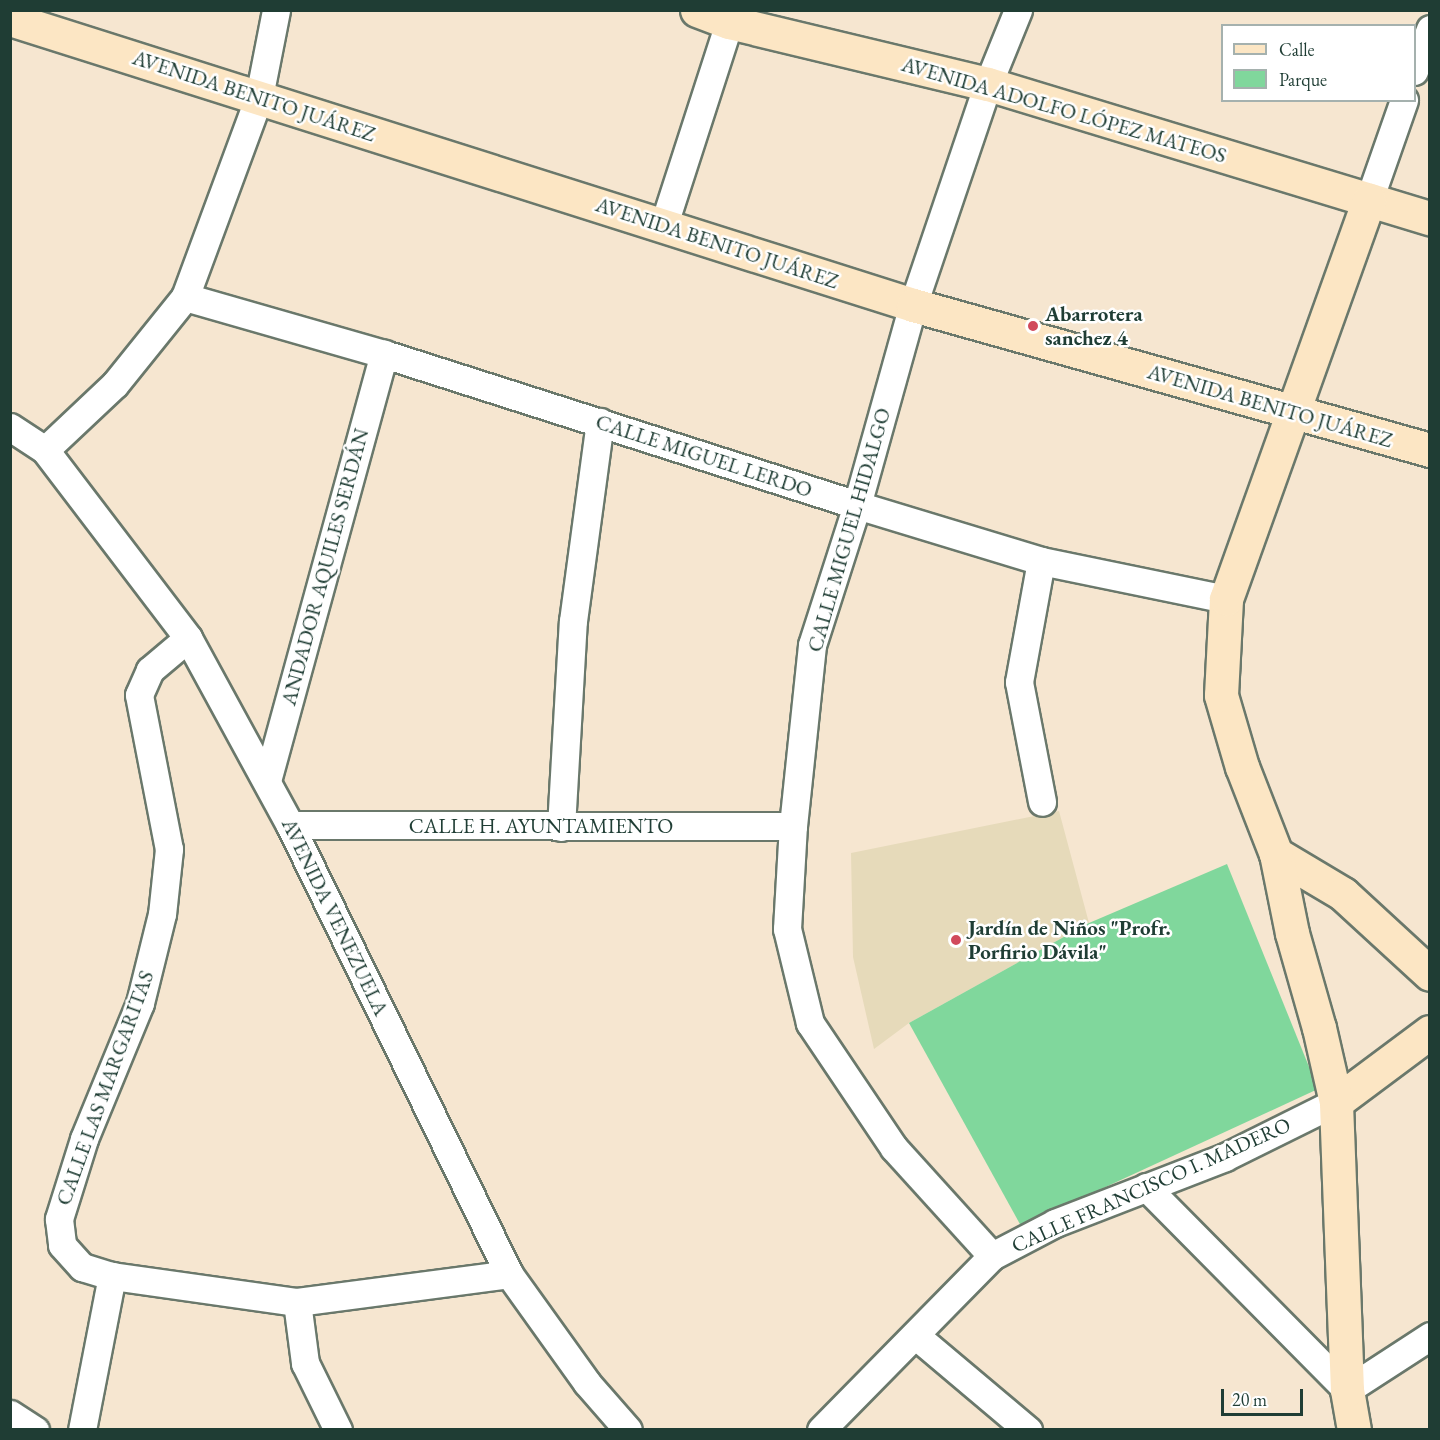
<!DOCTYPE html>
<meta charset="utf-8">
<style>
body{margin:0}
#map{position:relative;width:1440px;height:1440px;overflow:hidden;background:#f6e6d0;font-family:"EB Garamond",serif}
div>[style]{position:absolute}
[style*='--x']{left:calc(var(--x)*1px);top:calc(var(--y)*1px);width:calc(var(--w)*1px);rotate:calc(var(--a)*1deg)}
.built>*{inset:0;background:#e6daba}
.green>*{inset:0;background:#80d79c}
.roads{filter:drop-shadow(2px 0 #6a786b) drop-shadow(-2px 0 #6a786b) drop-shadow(0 2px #6a786b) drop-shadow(0 -2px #6a786b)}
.minor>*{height:27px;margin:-13.5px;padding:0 13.5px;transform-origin:13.5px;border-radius:13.5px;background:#fff}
.secondary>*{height:33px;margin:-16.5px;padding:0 16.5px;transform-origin:16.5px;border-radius:16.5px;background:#fce6c4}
.dots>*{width:16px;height:16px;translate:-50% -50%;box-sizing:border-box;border:3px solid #fff;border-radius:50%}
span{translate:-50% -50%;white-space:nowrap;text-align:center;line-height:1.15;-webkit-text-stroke:5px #fff;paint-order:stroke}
.street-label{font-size:21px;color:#1f3d34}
.poi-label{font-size:21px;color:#1f3d34;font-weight:700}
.left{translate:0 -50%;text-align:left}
.frame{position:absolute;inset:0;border:12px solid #1f3d34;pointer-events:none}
.legend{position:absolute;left:1221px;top:24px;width:195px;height:78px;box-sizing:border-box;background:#fff;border:2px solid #a5b1ae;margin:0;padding:8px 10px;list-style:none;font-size:18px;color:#1f3d34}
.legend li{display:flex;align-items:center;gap:12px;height:30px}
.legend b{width:30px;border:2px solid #a5b1ae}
.scale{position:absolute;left:1221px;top:1389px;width:82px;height:27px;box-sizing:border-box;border:3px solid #1f3d34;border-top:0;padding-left:8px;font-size:18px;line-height:21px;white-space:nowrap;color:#1f3d34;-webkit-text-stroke:4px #fff;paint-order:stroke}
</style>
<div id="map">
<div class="built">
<i style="clip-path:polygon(1059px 811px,1089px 923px,909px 1023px,874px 1049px,853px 957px,851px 853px)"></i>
</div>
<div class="green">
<i style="clip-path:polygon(1227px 864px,1318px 1089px,1021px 1226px,909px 1023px,1089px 923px)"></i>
</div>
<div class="roads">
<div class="minor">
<i style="--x:1414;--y:71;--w:45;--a:-69.1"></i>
<i style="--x:1369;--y:200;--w:106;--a:-70.7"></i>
<i style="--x:663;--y:227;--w:228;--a:-72.1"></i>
<i style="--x:185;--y:297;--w:207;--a:16"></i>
<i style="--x:384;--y:354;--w:497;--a:17.7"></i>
<i style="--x:857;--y:505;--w:192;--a:16.9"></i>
<i style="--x:1041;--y:561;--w:189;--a:11.6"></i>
<i style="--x:10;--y:427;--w:42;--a:33.3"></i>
<i style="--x:45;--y:450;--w:236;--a:52.7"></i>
<i style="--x:188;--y:638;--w:213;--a:61.4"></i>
<i style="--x:290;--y:825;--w:500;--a:64"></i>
<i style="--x:509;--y:1274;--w:134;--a:54.4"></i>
<i style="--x:587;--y:1383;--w:62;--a:48.9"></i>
<i style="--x:45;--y:450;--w:96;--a:-43.3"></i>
<i style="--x:115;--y:384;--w:112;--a:-51.2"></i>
<i style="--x:185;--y:297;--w:213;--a:-69.7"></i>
<i style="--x:259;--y:97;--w:89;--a:-78.9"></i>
<i style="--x:1041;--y:561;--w:123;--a:100.3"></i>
<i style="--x:1019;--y:682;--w:122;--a:79.1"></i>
<i style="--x:188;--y:638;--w:50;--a:139.9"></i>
<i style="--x:150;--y:670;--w:27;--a:114"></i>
<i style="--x:139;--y:695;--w:157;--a:79"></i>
<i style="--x:169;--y:849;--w:65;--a:96.1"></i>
<i style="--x:162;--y:914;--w:92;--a:103.9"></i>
<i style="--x:140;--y:1003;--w:147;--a:112.4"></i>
<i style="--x:84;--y:1139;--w:84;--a:107.4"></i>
<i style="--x:59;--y:1219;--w:26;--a:83"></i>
<i style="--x:62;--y:1245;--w:30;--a:48"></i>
<i style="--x:82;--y:1267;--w:31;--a:17"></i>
<i style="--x:112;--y:1276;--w:187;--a:8"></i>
<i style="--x:297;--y:1302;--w:214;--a:-7.5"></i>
<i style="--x:267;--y:781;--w:443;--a:-74.7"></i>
<i style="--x:290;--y:825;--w:503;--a:0.11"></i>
<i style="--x:561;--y:827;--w:206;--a:-86.7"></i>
<i style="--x:573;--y:621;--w:201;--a:-82.3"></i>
<i style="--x:1146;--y:1187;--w:286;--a:45.3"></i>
<i style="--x:1347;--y:1390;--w:99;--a:-33"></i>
<i style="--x:992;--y:1256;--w:146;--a:-132.2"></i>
<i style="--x:894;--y:1148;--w:151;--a:-123.9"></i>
<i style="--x:810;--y:1023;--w:97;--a:-103.7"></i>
<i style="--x:787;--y:929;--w:103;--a:-86.7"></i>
<i style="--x:793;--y:826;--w:182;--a:-84"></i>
<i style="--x:812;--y:645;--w:147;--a:-72.2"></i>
<i style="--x:857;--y:505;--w:208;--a:-74.4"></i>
<i style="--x:913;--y:305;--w:233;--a:-71.3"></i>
<i style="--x:988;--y:84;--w:80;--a:-67.9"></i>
<i style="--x:297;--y:1302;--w:62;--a:82.5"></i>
<i style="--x:305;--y:1363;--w:75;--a:63.8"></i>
<i style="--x:915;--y:1335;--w:148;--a:40.1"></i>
<i style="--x:10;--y:1414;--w:30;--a:33"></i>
<i style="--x:82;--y:1430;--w:157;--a:-79"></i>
<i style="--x:821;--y:1430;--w:244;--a:-45.5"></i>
<i style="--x:992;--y:1256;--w:71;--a:-27.6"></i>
<i style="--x:1055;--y:1223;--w:182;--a:-21.2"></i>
<i style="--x:1225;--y:1157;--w:124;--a:-26.4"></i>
</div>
<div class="secondary">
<i style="--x:697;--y:10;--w:34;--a:21"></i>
<i style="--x:729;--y:22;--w:266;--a:13.5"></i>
<i style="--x:988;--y:84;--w:462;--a:16.9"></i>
<i style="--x:10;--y:19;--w:947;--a:17.57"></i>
<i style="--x:913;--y:305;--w:537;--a:15.67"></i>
<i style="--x:1276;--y:854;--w:78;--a:30.8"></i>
<i style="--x:1343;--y:894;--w:118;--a:42.6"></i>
<i style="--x:1336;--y:1102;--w:117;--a:-36.7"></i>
<i style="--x:1354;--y:1430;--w:41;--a:-99.9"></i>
<i style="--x:1347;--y:1390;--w:288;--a:-92.2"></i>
<i style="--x:1336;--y:1102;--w:76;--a:-102.9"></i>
<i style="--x:1319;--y:1028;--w:99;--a:-105.9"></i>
<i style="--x:1292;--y:933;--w:81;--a:-101.4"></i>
<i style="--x:1276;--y:854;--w:93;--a:-111.3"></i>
<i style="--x:1242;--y:767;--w:75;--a:-106.3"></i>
<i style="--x:1221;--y:695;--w:96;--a:-87"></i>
<i style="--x:1226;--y:599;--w:424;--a:-70.3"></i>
</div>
</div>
<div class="dots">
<i style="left:1033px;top:326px;background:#d1495b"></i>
<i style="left:956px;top:940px;background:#d1495b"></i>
</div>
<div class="street-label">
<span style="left:254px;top:96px;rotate:18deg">AVENIDA BENITO JUÁREZ</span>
<span style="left:1064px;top:110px;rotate:16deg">AVENIDA ADOLFO LÓPEZ MATEOS</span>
<span style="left:717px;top:243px;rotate:18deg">AVENIDA BENITO JUÁREZ</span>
<span style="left:1270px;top:406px;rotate:16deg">AVENIDA BENITO JUÁREZ</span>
<span style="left:704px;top:456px;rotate:18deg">CALLE MIGUEL LERDO</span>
<span style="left:849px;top:530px;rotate:-74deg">CALLE MIGUEL HIDALGO</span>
<span style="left:325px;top:567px;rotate:-75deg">ANDADOR AQUILES SERDÁN</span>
<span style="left:541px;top:826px">CALLE H. AYUNTAMIENTO</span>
<span style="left:335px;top:917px;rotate:64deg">AVENIDA VENEZUELA</span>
<span style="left:105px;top:1088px;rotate:-70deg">CALLE LAS MARGARITAS</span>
<span style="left:1151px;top:1185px;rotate:-24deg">CALLE FRANCISCO I. MADERO</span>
</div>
<div class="poi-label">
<span class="left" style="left:1045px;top:326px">Abarrotera<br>sanchez 4</span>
<span class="left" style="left:968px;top:940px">Jardín de Niños "Profr.<br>Porfirio Dávila"</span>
</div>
<div class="frame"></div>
<ul class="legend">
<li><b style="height:8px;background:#fce6c4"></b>Calle</li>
<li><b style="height:16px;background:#80d79c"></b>Parque</li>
</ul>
<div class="scale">20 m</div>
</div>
